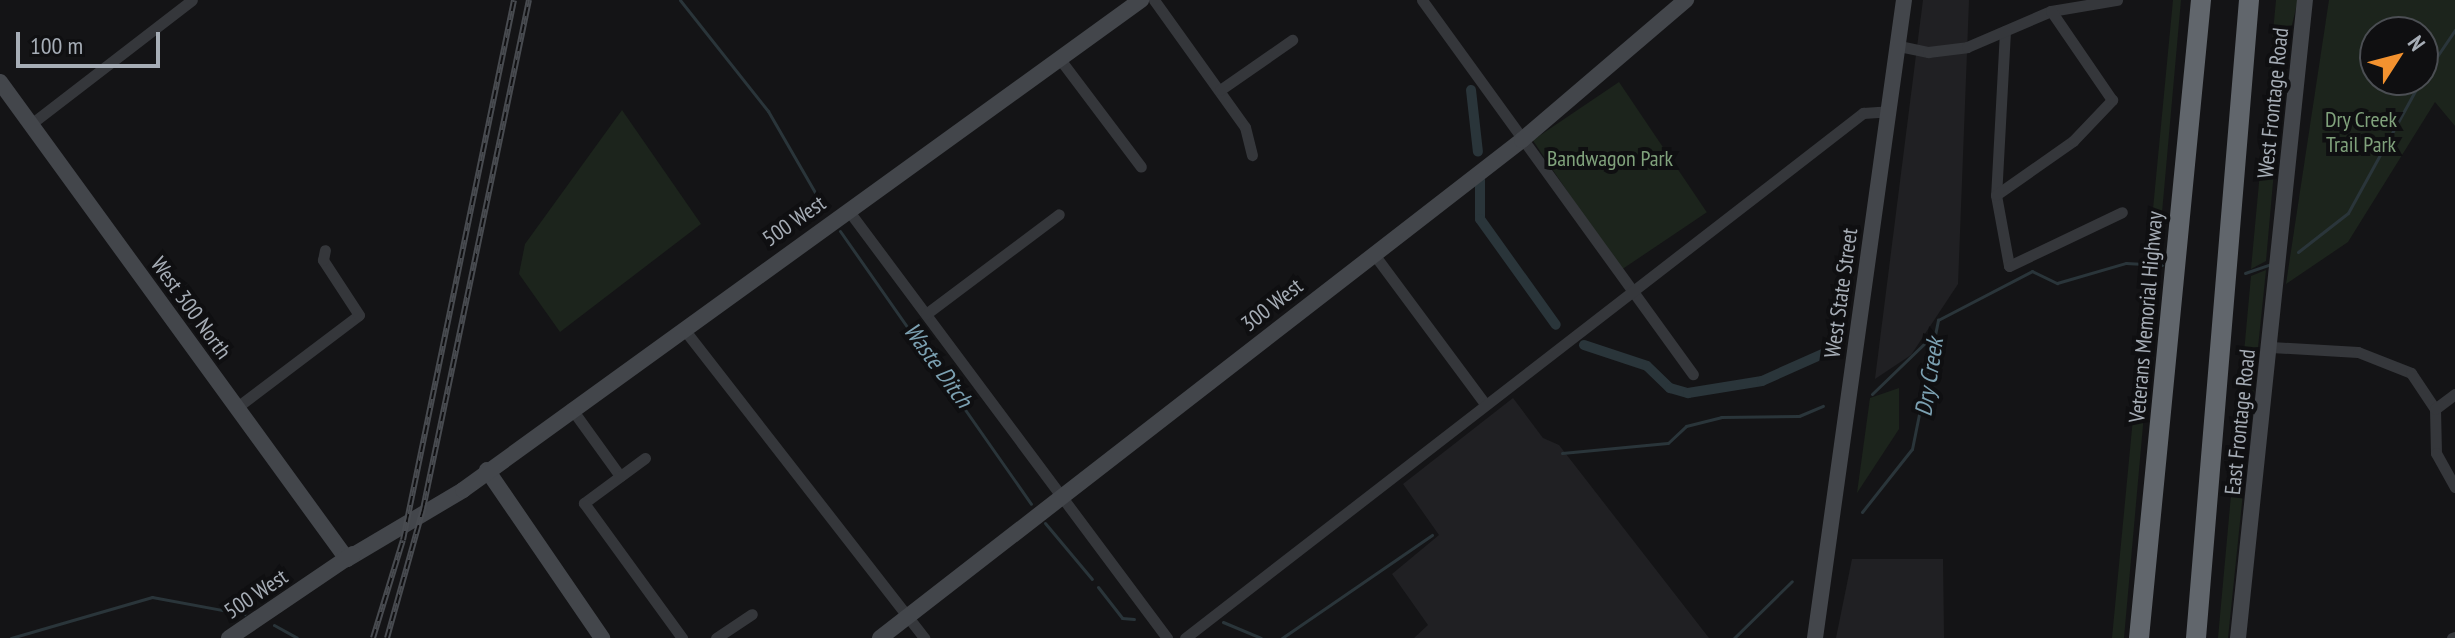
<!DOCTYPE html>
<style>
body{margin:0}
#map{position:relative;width:2455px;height:638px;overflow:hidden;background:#141416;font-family:"PT Sans Narrow",sans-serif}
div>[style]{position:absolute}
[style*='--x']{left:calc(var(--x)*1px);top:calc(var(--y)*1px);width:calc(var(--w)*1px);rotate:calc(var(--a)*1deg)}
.built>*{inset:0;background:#202023}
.green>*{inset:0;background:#1c241c;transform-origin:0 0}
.stream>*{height:3px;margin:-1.5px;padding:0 1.5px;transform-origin:1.5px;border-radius:1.5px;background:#2a353a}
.canal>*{height:10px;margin:-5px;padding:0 5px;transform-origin:5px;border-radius:5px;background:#2a353a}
.street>*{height:11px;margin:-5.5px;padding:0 5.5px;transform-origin:5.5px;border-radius:5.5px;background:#35373b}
.secondary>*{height:16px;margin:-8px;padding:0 8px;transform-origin:8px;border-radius:8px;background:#43464b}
.highway>*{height:20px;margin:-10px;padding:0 10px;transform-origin:10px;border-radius:10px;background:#61666c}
.rail>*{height:6px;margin-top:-3px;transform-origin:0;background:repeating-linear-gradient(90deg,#0f0f11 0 9px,#484b50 0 18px);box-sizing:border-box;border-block:2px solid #484b50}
span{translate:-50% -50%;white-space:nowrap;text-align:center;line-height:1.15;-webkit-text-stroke:8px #0f0f11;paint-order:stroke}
.street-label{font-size:22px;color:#a6adb6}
.park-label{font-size:22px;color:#80a27c}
.water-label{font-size:24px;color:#7ca1b2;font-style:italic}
.north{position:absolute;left:2359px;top:16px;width:80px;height:80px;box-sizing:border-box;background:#0f0f11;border:2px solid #4b4e53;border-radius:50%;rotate:54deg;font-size:22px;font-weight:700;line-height:32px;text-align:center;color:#a6adb6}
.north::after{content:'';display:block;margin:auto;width:28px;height:36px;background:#f3922f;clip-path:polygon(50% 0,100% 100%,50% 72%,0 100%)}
.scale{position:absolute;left:16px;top:32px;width:144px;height:36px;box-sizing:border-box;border:4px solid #a6adb6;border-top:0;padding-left:10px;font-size:24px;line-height:28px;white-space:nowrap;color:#a6adb6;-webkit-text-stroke:6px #0f0f11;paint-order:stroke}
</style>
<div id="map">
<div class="built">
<i style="clip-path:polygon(1923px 0,1969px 0,1958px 284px,1911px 355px,1875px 379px)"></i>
<i style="clip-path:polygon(1513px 398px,1543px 438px,1559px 445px,1709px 638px,1414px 638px,1428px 625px,1392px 574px,1439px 535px,1403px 484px)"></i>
<i style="clip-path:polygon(1852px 559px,1943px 559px,1944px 638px,1836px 638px)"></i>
</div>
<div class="green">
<i style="clip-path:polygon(2173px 0,2181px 0,2124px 638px,2112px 638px)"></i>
<i style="clip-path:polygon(2276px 0,2298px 0,2284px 58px,2266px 261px,2251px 269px)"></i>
<i style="clip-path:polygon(evenodd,2329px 0,2455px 0,2455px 126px,2435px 102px,2348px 242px,2286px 284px,2329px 0,2375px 32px,2423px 32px,2423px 80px,2375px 80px,2375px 32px)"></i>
<i style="left:1619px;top:82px;width:157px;height:104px;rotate:56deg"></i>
<i style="clip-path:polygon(622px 110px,701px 224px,560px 332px,519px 274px,525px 244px)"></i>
<i style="clip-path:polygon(2266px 270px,2228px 638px,2218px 638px,2251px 276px)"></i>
<i style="clip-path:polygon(1899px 388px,1899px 429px,1857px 493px,1870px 398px)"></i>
</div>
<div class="stream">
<i style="--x:680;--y:0;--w:142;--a:51.6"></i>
<i style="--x:768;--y:111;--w:112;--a:60"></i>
<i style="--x:2423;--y:77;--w:57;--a:-55.8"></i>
<i style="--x:840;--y:231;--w:333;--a:55"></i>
<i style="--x:2298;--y:252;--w:63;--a:-38"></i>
<i style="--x:2348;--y:213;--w:152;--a:-61.2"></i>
<i style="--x:2245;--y:273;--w:28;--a:-19"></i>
<i style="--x:1872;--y:394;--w:85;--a:-44"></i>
<i style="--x:1562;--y:453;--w:106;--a:-5.4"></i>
<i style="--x:1668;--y:443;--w:25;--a:-43"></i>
<i style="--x:1686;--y:426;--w:36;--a:-14"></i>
<i style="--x:1721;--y:417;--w:78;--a:-0.7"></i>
<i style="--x:1799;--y:416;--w:26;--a:-23"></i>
<i style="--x:1862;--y:512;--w:80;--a:-51.6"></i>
<i style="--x:1912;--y:449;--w:132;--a:-78.6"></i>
<i style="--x:1938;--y:320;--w:106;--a:-27.5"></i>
<i style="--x:2032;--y:271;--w:28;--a:26"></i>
<i style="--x:2057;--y:283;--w:72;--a:-16.2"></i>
<i style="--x:2126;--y:263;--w:36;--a:3"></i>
<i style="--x:1045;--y:523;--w:73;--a:50"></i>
<i style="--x:1098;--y:587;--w:39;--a:52"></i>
<i style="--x:1122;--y:618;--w:12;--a:5"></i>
<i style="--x:1223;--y:622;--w:41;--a:22.8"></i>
<i style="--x:274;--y:625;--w:26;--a:29"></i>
<i style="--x:11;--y:638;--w:147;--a:-16.2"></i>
<i style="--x:152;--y:597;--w:94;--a:10.5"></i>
<i style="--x:1282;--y:638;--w:182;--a:-34.5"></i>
<i style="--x:1734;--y:638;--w:81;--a:-44.5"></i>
</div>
<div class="canal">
<i style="--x:1471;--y:90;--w:62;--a:83.6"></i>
<i style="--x:1480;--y:180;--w:39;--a:90"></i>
<i style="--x:1480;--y:219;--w:130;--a:54.4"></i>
<i style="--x:1584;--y:345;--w:66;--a:18.4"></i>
<i style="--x:1647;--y:366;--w:32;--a:44"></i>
<i style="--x:1670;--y:388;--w:19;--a:16"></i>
<i style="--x:1688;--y:393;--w:75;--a:-9.2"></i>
<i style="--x:1762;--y:381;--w:73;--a:-24.1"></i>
</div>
<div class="street">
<i style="--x:1154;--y:0;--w:156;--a:54.4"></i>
<i style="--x:1245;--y:127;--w:29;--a:76"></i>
<i style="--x:1422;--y:0;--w:462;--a:54.1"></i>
<i style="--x:2005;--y:31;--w:164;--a:93.1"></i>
<i style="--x:1996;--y:195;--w:72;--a:79.6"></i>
<i style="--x:2009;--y:266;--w:125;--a:-25.5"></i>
<i style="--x:1899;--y:46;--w:30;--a:12"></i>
<i style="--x:1928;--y:52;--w:39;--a:-7"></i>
<i style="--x:1967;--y:47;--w:91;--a:-23.2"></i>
<i style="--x:2051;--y:11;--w:67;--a:-9.5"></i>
<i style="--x:1059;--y:58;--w:136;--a:53"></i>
<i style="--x:1220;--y:90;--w:88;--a:-34.8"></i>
<i style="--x:31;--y:124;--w:203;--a:-37.6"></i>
<i style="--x:1996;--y:195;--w:94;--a:-35"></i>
<i style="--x:2073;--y:141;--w:57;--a:-46.4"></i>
<i style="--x:2112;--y:100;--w:108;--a:-124.4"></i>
<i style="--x:848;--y:210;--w:534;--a:53.3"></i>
<i style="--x:1373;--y:253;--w:188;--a:53.4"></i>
<i style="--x:926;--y:314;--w:166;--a:-36.9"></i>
<i style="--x:683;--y:328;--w:393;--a:52.1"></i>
<i style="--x:2271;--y:347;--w:87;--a:3.3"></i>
<i style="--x:2358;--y:352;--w:57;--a:21.6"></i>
<i style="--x:2411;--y:373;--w:43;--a:56.3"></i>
<i style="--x:2435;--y:409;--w:44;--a:88.7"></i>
<i style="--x:2436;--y:453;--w:39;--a:61"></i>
<i style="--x:236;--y:408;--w:154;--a:-37.1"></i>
<i style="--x:359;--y:315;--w:66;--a:-123.2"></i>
<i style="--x:323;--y:260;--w:10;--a:-79"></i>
<i style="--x:571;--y:408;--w:84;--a:54.2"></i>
<i style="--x:2435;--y:409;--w:25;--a:-37"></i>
<i style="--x:645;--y:458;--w:76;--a:143.6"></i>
<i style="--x:584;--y:503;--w:167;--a:54"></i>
<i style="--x:716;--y:638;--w:43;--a:-33.7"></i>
<i style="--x:1185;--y:638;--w:858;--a:-37.75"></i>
<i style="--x:1863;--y:113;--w:26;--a:-4"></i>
<i style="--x:2452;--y:638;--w:3;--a:-18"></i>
</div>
<div class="secondary">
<i style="--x:0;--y:82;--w:590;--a:53.97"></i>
<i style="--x:487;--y:470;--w:204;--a:55.6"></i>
<i style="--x:347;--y:559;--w:135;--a:-30.7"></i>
<i style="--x:463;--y:490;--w:837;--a:-35.86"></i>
<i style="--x:229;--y:638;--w:150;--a:-34.1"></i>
<i style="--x:880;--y:638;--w:813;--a:-37.8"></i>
<i style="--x:1522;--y:140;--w:216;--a:-40.5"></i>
<i style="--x:1815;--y:638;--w:644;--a:-82.06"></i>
<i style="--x:2238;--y:638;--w:642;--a:-84.01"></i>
</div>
<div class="highway">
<i style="--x:2139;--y:638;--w:641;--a:-84.45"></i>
<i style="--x:2196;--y:638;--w:640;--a:-85.25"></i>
</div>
<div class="rail">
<i style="--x:373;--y:638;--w:102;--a:-73"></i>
<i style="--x:403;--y:540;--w:551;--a:-78.38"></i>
<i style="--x:387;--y:638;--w:134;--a:-74.4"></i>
<i style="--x:423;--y:509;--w:520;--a:-78.24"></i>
</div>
<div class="street-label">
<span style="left:2273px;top:103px;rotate:-84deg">West Frontage Road</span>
<span style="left:794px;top:221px;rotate:-35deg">500 West</span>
<span style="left:1841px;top:293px;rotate:-82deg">West State Street</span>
<span style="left:1272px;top:305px;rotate:-38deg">300 West</span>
<span style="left:191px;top:308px;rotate:54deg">West 300 North</span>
<span style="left:2146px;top:317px;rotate:-85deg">Veterans Memorial Highway</span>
<span style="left:2240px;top:422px;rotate:-84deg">East Frontage Road</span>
<span style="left:256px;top:594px;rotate:-34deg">500 West</span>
</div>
<div class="park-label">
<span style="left:2361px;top:132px">Dry Creek<br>Trail Park</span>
<span style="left:1610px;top:159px">Bandwagon Park</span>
</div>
<div class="water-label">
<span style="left:938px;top:365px;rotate:54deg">Waste Ditch</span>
<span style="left:1929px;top:377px;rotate:-81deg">Dry Creek</span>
</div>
<div class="north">N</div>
<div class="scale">100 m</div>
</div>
